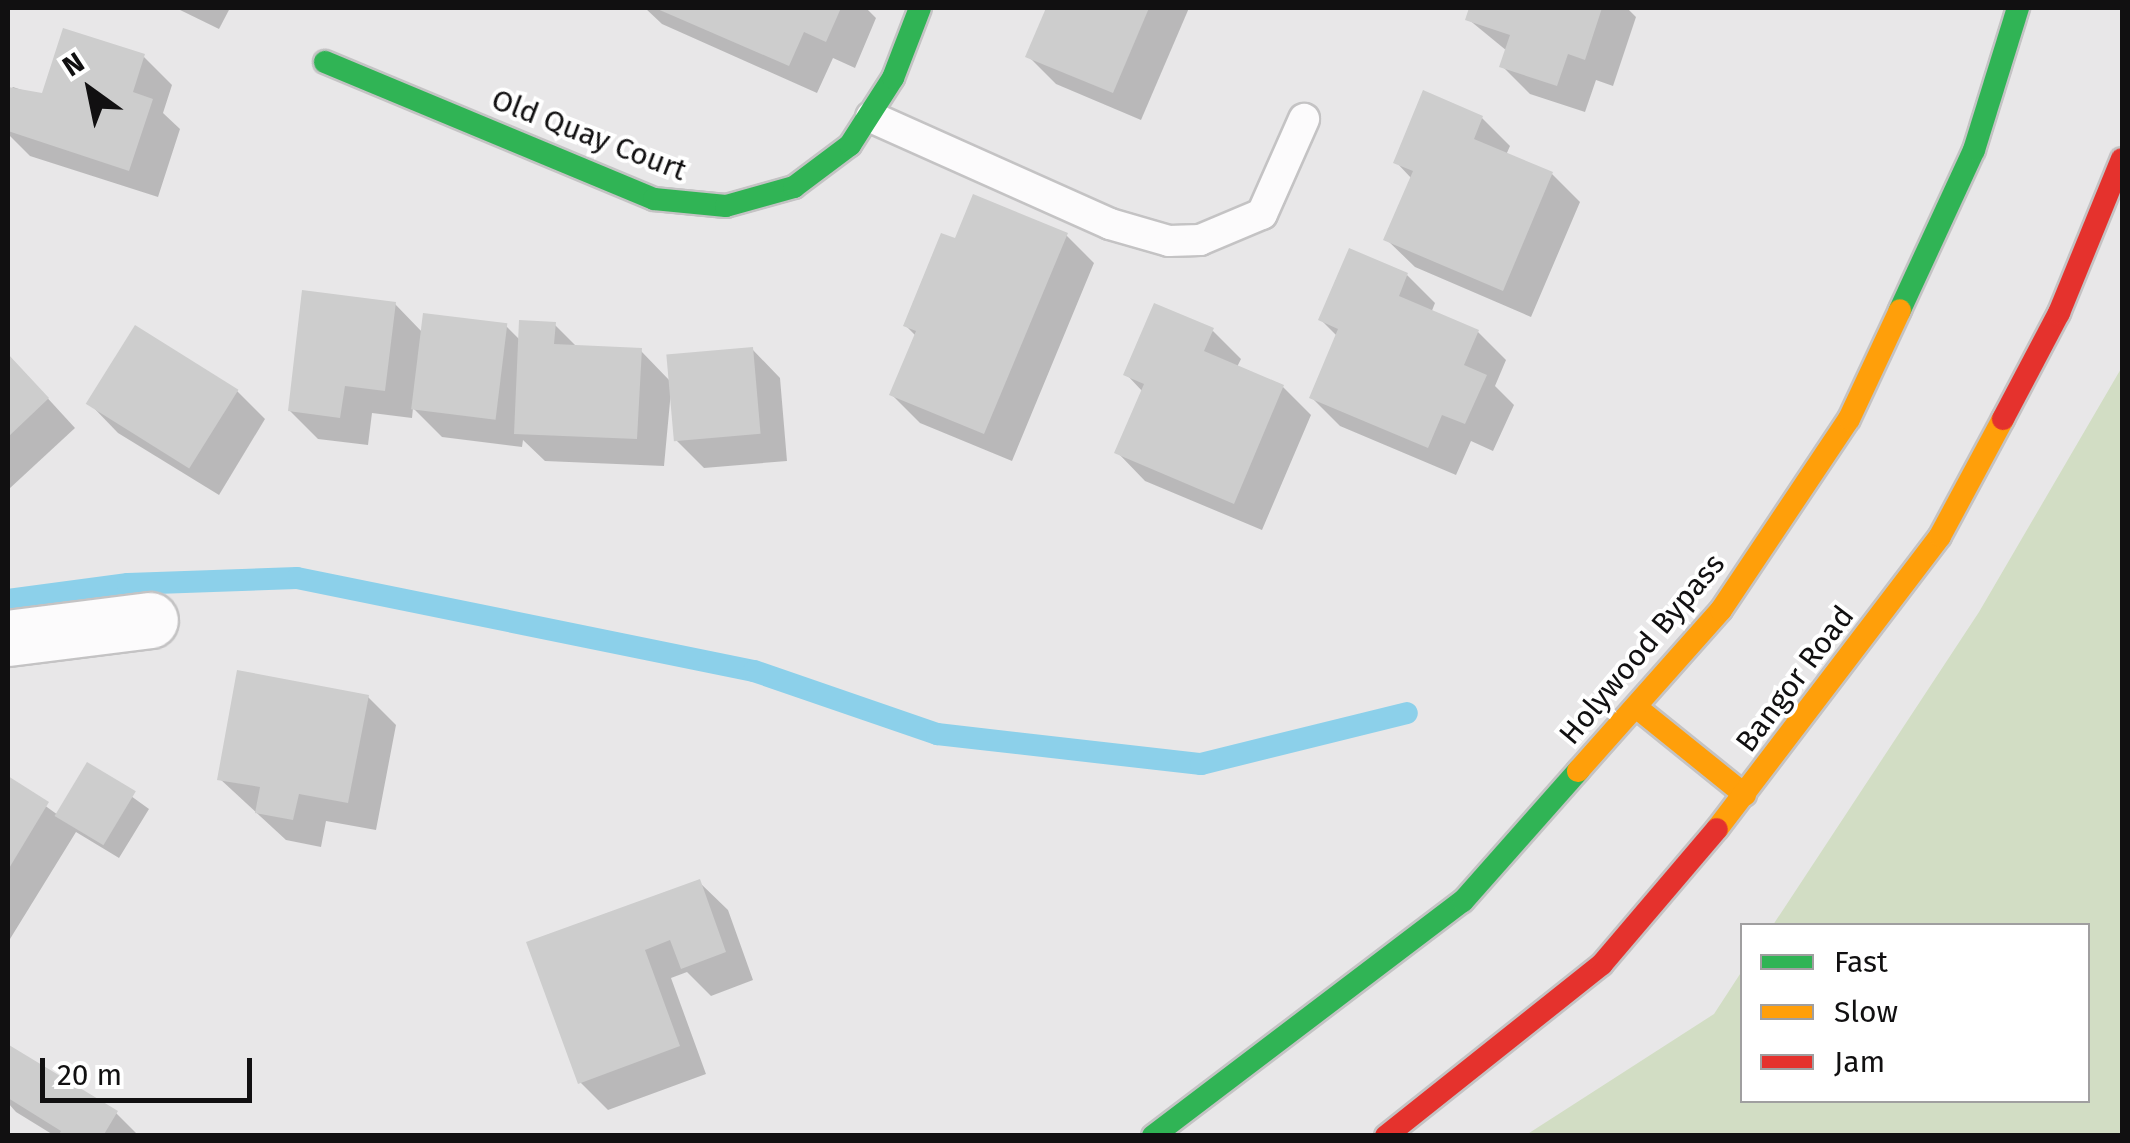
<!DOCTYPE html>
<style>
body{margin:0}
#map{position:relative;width:2130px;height:1143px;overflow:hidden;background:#e8e7e8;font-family:"Fira Sans",sans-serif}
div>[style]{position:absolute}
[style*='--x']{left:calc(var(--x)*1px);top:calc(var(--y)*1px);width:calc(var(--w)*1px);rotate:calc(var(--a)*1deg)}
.green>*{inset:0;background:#d2ddc4}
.shadow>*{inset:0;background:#0003}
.stream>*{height:22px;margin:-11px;padding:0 11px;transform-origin:11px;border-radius:11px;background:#8cd0ea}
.building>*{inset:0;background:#cdcdcd;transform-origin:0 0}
.roads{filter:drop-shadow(2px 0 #c4c3c4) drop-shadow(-2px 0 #c4c3c4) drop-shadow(0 2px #c4c3c4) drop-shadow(0 -2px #c4c3c4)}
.lane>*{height:30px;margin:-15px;padding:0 15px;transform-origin:15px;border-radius:15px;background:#fcfbfc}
.street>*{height:55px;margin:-27.5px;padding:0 27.5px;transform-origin:27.5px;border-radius:27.5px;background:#fcfbfc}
.fast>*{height:22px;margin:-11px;padding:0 11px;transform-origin:11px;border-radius:11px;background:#30b455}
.slow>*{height:22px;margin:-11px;padding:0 11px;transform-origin:11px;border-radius:11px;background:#ff9f0a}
.jam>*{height:22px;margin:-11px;padding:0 11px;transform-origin:11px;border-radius:11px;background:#e5322d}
span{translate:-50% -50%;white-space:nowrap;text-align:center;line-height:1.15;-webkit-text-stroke:8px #fff;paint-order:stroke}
.street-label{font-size:30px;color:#111011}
.frame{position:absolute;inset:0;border:10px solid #111011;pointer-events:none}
.legend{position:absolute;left:1740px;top:923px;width:350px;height:180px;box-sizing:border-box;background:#fff;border:2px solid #a09fa0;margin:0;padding:12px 18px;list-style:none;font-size:30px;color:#111011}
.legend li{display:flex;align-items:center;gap:20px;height:50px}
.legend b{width:50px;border:2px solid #a09fa0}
.north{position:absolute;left:40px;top:40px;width:100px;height:100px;-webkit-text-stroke:8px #fff;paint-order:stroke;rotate:327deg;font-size:28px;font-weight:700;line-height:40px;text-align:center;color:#111011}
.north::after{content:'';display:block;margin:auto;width:35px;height:45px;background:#111011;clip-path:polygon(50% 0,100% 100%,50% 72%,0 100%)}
.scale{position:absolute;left:40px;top:1058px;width:212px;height:45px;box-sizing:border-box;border:5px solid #111011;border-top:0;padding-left:12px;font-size:30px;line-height:35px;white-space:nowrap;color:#111011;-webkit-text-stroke:8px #fff;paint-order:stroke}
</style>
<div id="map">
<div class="green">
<i style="clip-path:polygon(2122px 367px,2122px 1135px,1526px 1135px,1714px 1014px,1742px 971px,1742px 1100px,2088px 1100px,2088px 926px,1773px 925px,1979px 612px)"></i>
</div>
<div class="shadow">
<i style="clip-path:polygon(176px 8px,230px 8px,219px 29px)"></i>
<i style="clip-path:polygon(645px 8px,866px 8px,876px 18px,855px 68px,833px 58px,817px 93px,662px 24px)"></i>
<i style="clip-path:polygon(1049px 8px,1189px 8px,1141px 120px,1056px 84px,1028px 56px)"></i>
<i style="clip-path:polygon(1472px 8px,1627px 8px,1636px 17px,1613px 86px,1596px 80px,1585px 112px,1530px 94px,1502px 66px,1507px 51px,1468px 19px)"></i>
<i style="clip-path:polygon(144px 57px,172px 85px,163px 113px,180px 129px,158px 197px,30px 156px,8px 134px,8px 93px,13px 87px,43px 97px)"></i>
<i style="clip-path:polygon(1482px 118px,1510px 146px,1506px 155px,1552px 174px,1580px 202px,1531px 317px,1415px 267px,1386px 239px,1412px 179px,1396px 162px)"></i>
<i style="clip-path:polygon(1066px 235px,1094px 263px,1012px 461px,920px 423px,892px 395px,917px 337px,905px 325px,956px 242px)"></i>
<i style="clip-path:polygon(1407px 275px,1435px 303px,1431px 313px,1478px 332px,1506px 360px,1495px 386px,1514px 405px,1493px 451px,1471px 441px,1456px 475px,1340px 426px,1312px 398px,1337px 336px,1321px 320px)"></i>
<i style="clip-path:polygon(395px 304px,423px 333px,506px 326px,521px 341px,555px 325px,578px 348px,641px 351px,670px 381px,752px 349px,780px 378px,787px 461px,704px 468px,676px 440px,671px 391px,664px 466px,545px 461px,523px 440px,522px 447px,442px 437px,413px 408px,412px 418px,372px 413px,368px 445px,318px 439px,290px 411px)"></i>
<i style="clip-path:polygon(1213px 331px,1241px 359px,1237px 367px,1283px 387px,1311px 415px,1262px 530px,1145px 481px,1117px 452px,1143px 392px,1126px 374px)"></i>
<i style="clip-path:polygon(8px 355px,75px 428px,9px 489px,8px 488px)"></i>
<i style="clip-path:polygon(237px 391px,265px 419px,219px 495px,118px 433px,90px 404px)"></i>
<i style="clip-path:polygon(368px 697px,396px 725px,376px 830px,326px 821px,321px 847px,286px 840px,220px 779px)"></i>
<i style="clip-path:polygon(88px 765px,149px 809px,119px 858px,76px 832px,10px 939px,8px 779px,58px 815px)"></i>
<i style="clip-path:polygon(699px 882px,728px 910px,753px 980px,711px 996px,687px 972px,671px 978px,706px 1074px,608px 1110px,580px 1082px,529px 944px)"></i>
<i style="clip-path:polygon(10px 1048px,116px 1113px,139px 1136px,55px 1136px,16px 1112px,8px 1103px)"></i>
</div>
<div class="stream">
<i style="--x:8;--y:600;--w:121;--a:-7.6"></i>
<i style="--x:128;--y:584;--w:169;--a:-2"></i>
<i style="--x:297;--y:578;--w:466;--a:11.5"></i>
<i style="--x:754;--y:671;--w:194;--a:19"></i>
<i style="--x:937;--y:734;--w:266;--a:6.5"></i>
<i style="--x:1201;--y:764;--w:212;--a:-13.9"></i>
</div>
<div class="building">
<i style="clip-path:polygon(655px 8px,841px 8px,826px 42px,804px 32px,789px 66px)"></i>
<i style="clip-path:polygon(1046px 8px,1149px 8px,1113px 93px,1025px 57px)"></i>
<i style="clip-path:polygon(1469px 8px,1602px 8px,1585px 60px,1568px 54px,1557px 86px,1499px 67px,1510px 35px,1465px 20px)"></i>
<i style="clip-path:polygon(63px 28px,145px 54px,133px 92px,153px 99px,129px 171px,8px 131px,8px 87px,42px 93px)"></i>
<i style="clip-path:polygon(1423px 90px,1483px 116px,1474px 139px,1553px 172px,1503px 291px,1383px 240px,1413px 171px,1393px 163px)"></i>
<i style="clip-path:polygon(973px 194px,1068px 233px,984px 434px,889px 395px,916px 331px,903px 326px,941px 233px,955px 238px)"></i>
<i style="clip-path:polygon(1349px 248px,1408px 273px,1399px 296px,1479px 330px,1464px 365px,1487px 375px,1465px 424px,1442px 415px,1428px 448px,1309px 398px,1338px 329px,1318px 320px)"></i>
<i style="clip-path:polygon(302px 290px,396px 302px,385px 391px,345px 386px,340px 418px,288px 411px)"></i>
<i style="clip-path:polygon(1154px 303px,1214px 328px,1204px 351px,1284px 385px,1234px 504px,1114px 453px,1144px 384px,1123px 375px)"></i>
<i style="left:423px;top:313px;width:85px;height:97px;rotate:7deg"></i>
<i style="clip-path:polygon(519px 320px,556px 322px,554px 344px,642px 348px,637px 439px,514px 434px)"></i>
<i style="left:135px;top:325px;width:122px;height:93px;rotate:32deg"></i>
<i style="left:753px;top:347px;width:87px;height:87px;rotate:85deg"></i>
<i style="clip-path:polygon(8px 354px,49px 398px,8px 437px)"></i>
<i style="clip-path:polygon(237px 670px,369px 695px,348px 803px,299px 794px,293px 820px,255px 813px,260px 787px,217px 780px)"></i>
<i style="left:87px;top:762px;width:57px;height:63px;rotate:31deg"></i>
<i style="clip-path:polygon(8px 776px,49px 802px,8px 870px)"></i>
<i style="clip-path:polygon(700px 879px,726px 952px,681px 969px,670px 940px,645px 950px,680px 1046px,578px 1084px,526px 942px)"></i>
<i style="clip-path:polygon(9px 1045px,118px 1111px,103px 1136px,58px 1136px,61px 1131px,8px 1098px)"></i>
</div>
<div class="roads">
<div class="lane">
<i style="--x:871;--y:117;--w:262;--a:24.1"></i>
<i style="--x:1110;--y:224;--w:61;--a:16.1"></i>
<i style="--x:1169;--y:241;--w:31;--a:-2"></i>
<i style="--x:1200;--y:240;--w:67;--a:-22.8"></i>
<i style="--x:1262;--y:214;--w:104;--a:-66.1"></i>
</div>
<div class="street">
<i style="--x:8;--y:638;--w:143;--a:-7.2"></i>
</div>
<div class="fast">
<i style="--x:325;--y:62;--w:356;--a:22.6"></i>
<i style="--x:654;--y:199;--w:72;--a:5.6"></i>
<i style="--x:726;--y:206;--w:71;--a:-15.6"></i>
<i style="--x:794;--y:187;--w:70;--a:-36.9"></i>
<i style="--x:850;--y:145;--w:80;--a:-57.3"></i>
<i style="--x:893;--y:78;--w:75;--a:-68.9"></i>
<i style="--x:1900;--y:310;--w:176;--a:-65.2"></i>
<i style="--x:1974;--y:150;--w:149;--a:-72.8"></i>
<i style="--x:1153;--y:1136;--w:389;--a:-37.2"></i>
<i style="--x:1463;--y:901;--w:174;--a:-48.5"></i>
</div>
<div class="slow">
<i style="--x:1636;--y:707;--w:140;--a:38.9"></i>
<i style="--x:1578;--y:771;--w:215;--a:-48.4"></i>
<i style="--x:1721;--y:610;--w:230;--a:-56.2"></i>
<i style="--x:1849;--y:419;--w:120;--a:-64.9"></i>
<i style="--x:1717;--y:829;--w:368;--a:-52.7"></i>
<i style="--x:1940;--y:536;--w:133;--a:-61.7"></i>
</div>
<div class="jam">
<i style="--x:2003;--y:419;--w:120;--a:-62.2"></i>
<i style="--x:2059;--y:313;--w:166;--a:-67.8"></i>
<i style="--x:1386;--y:1136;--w:276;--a:-38.5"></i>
<i style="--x:1602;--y:964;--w:177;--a:-49.6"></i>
</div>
</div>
<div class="street-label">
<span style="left:589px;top:135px;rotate:21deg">Old Quay Court</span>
<span style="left:1642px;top:649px;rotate:-50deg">Holywood Bypass</span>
<span style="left:1795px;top:679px;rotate:-53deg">Bangor Road</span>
</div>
<div class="frame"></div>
<ul class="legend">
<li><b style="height:12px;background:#30b455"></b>Fast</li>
<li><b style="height:12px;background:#ff9f0a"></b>Slow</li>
<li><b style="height:12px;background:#e5322d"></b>Jam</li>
</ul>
<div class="north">N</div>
<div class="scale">20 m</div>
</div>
